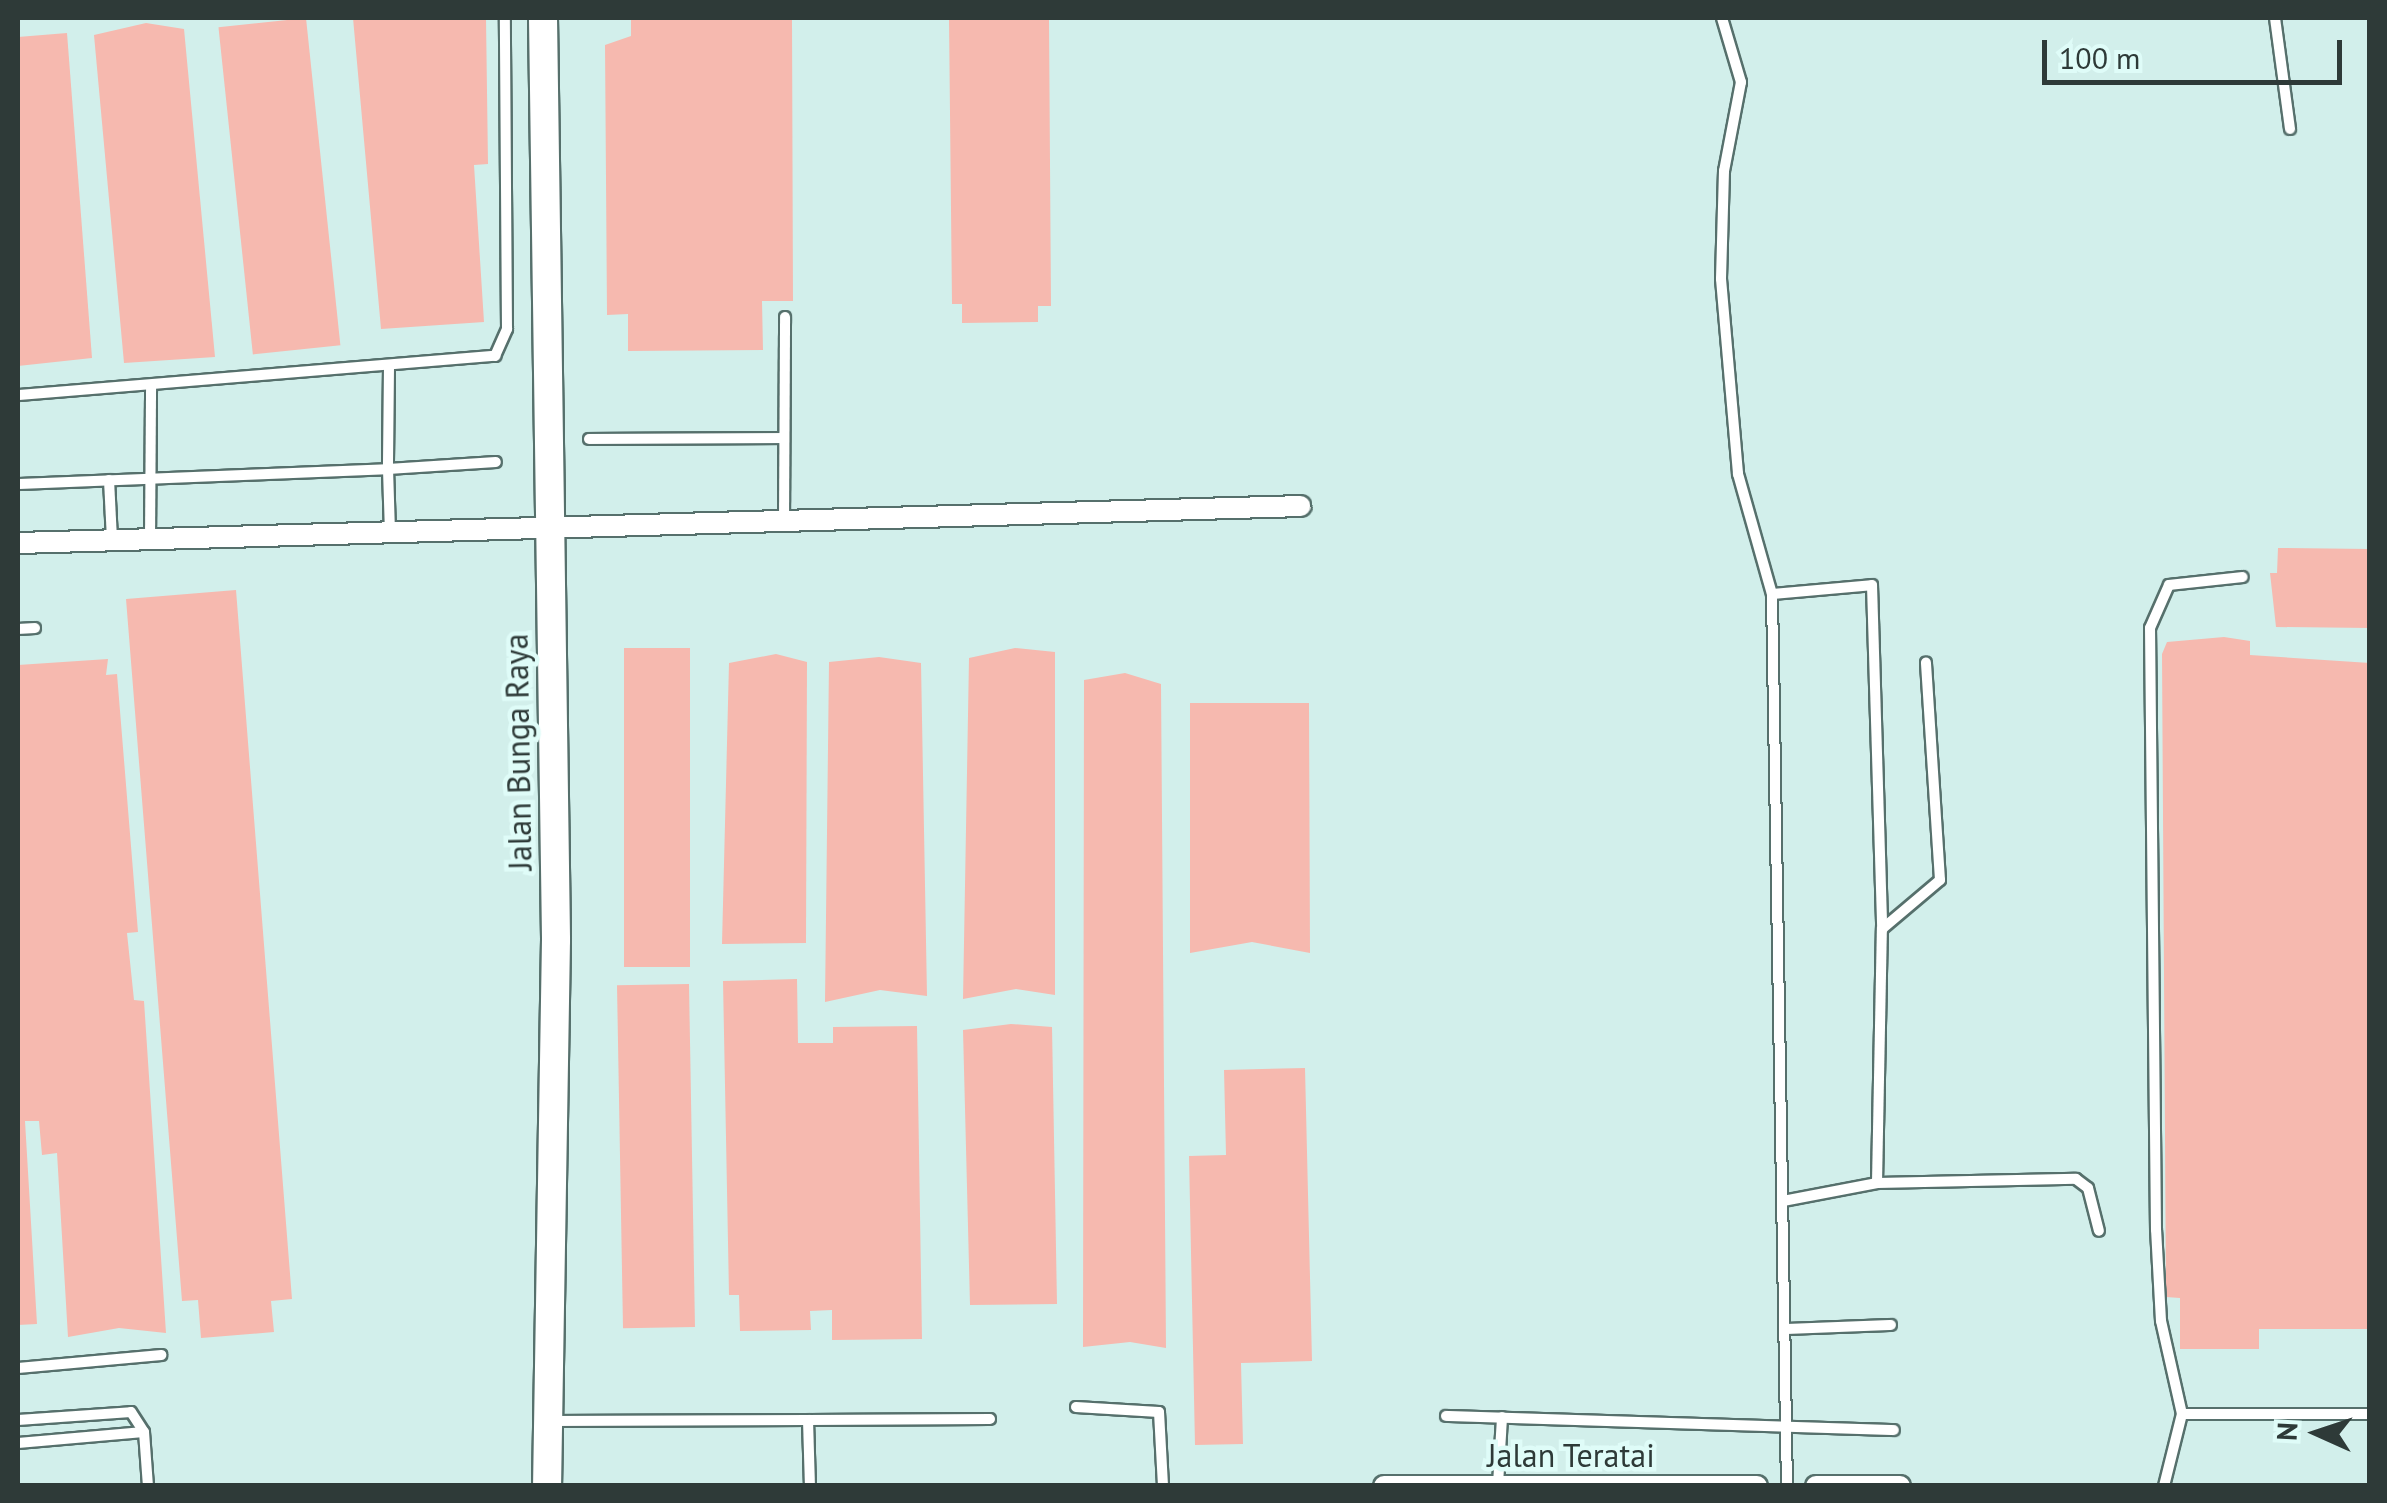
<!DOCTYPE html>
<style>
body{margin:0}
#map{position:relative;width:2387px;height:1503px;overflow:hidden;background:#d2efeb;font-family:"PT Sans",sans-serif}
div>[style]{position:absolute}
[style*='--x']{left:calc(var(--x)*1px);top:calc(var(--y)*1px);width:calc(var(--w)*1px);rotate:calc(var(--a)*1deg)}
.building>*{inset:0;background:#f6b9af;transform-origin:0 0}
.roads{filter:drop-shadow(2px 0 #56706c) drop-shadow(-2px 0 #56706c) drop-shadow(0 2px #56706c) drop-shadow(0 -2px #56706c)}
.service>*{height:10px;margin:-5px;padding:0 5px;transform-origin:5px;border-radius:5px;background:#fff}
.minor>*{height:20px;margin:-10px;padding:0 10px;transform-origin:10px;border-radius:10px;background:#fff}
.tertiary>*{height:28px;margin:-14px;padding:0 14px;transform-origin:14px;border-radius:14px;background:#fff}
span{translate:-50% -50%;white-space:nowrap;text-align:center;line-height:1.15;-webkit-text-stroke:9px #dffcf8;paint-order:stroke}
.street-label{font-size:32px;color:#2e3a38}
.frame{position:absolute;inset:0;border:20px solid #2e3a38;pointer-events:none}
.north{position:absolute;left:2267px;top:1383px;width:100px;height:100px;-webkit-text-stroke:8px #dffcf8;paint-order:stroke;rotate:273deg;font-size:28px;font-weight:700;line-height:40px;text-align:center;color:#2e3a38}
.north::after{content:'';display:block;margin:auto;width:35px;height:45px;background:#2e3a38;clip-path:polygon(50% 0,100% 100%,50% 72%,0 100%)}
.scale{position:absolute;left:2042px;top:40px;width:300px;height:45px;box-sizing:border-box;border:5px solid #2e3a38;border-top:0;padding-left:12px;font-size:30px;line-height:35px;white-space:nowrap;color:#2e3a38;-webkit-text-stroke:8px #dffcf8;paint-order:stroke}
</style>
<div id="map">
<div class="building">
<i style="left:306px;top:18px;width:329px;height:88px;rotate:84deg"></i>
<i style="clip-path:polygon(353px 18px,486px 18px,488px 164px,474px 165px,484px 322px,381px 329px)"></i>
<i style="clip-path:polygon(631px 18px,792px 18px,793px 301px,762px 301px,763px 350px,628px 351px,628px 314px,607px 315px,605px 45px,631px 36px)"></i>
<i style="clip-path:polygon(949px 18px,1049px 18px,1051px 306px,1038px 306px,1038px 322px,962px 323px,962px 304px,952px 304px)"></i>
<i style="clip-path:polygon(146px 23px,184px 29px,215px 357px,124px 363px,94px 35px)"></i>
<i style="clip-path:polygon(67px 33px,92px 358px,18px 366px,18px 37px)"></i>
<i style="clip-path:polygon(2278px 548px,2370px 549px,2370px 628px,2276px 627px,2270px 573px,2277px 573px)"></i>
<i style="clip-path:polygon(236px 590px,292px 1299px,271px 1301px,274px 1332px,201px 1338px,198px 1300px,182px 1301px,126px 599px)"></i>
<i style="clip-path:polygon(2224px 637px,2250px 641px,2250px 655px,2370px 663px,2370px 1329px,2259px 1329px,2259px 1349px,2180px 1349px,2180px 1298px,2166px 1297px,2162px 654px,2167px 642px)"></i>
<i style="left:624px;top:648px;width:66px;height:319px"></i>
<i style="clip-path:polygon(1015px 648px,1055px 652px,1055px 995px,1016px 989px,963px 999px,969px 658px)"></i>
<i style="clip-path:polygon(776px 654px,807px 662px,806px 943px,722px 944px,729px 663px)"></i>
<i style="clip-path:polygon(879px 657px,921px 663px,927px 996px,880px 990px,825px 1002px,829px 662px)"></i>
<i style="clip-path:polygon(108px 659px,106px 675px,117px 674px,138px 932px,127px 933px,134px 1000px,144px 1001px,166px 1333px,119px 1328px,68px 1337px,57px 1153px,42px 1155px,39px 1121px,25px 1121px,37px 1324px,18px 1325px,18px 665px)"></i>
<i style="clip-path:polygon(1125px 673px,1161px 684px,1166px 1348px,1130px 1342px,1083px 1347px,1084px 680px)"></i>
<i style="clip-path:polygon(1190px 703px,1309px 703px,1310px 953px,1252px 942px,1190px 953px)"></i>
<i style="clip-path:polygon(797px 979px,798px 1043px,833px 1043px,833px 1027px,917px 1026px,922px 1339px,832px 1340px,832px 1310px,810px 1311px,811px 1330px,740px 1331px,739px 1295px,729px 1295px,723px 981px)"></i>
<i style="left:689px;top:984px;width:343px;height:72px;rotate:89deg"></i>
<i style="clip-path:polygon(1011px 1024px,1052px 1027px,1057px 1304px,970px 1305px,963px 1030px)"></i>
<i style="clip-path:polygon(1305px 1068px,1312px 1361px,1241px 1363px,1243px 1444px,1195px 1445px,1189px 1156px,1226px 1155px,1224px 1070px)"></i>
</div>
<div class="roads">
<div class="service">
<i style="--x:1722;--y:18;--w:67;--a:73.5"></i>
<i style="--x:1741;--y:82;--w:91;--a:100.8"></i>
<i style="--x:1724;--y:171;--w:108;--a:91.6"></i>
<i style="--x:1721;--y:279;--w:196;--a:85"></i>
<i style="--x:1738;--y:474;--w:125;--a:74.2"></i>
<i style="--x:1772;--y:594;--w:892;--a:89.04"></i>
<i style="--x:2275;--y:18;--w:112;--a:82.3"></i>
<i style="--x:389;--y:367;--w:102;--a:90.6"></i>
<i style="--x:388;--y:469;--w:108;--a:-3.7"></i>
<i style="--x:18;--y:395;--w:479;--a:-4.7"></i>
<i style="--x:495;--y:356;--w:30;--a:-66"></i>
<i style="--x:507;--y:329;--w:311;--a:-90.4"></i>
<i style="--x:589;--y:439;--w:195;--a:-0.3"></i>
<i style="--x:109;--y:480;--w:60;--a:87.1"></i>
<i style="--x:18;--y:484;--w:370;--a:-2.3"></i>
<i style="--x:388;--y:469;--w:64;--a:88.2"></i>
<i style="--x:784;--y:521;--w:204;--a:-89.7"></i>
<i style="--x:150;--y:539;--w:153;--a:-89.6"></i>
<i style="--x:1772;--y:594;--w:100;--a:-5.1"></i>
<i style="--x:1872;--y:585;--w:344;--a:88.3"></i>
<i style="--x:18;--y:629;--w:17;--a:-3"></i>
<i style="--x:1877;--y:1183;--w:199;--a:-1.2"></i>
<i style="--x:2076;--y:1179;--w:15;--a:37"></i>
<i style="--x:2088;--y:1188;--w:44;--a:75.7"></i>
<i style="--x:1783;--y:1201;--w:96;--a:-10.8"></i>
<i style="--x:1877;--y:1183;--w:254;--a:-88.9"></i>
<i style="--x:1882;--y:929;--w:76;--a:-40.2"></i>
<i style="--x:1940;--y:880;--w:218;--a:-93.7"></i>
<i style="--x:1785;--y:1329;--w:106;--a:-2.2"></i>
<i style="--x:18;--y:1368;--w:144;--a:-5.2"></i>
<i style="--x:1076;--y:1407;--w:83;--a:3.4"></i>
<i style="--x:1159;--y:1412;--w:74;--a:86.9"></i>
<i style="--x:2182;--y:1414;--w:95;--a:-102.7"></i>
<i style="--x:2161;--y:1321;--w:91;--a:-93.1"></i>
<i style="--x:2156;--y:1230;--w:602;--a:-90.57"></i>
<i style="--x:2150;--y:628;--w:47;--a:-66.2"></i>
<i style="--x:2169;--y:585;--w:74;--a:-6.2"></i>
<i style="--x:1446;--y:1416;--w:448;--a:1.8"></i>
<i style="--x:18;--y:1420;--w:113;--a:-4"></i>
<i style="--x:131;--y:1412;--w:24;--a:57"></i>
<i style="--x:144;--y:1432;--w:54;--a:85.8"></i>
<i style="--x:808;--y:1420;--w:182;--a:-0.3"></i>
<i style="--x:550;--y:1421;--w:258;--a:-0.2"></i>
<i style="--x:808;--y:1420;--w:66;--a:88.3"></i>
<i style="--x:18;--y:1443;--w:126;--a:-5"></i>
<i style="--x:1498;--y:1485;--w:68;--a:-86.6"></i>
<i style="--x:2164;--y:1486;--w:74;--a:-76"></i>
<i style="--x:2182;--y:1414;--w:188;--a:0"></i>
</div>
<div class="minor">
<i style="--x:18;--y:543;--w:1283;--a:-1.65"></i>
<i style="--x:1384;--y:1486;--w:373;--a:0"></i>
<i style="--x:1816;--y:1486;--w:84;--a:0"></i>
</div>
<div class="tertiary">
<i style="--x:543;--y:18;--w:922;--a:89.19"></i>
<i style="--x:556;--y:940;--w:546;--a:90.94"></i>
</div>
</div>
<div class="street-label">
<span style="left:518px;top:752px;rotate:-91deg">Jalan Bunga Raya</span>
<span style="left:1571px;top:1455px">Jalan Teratai</span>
</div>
<div class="frame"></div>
<div class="north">N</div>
<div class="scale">100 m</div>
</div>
